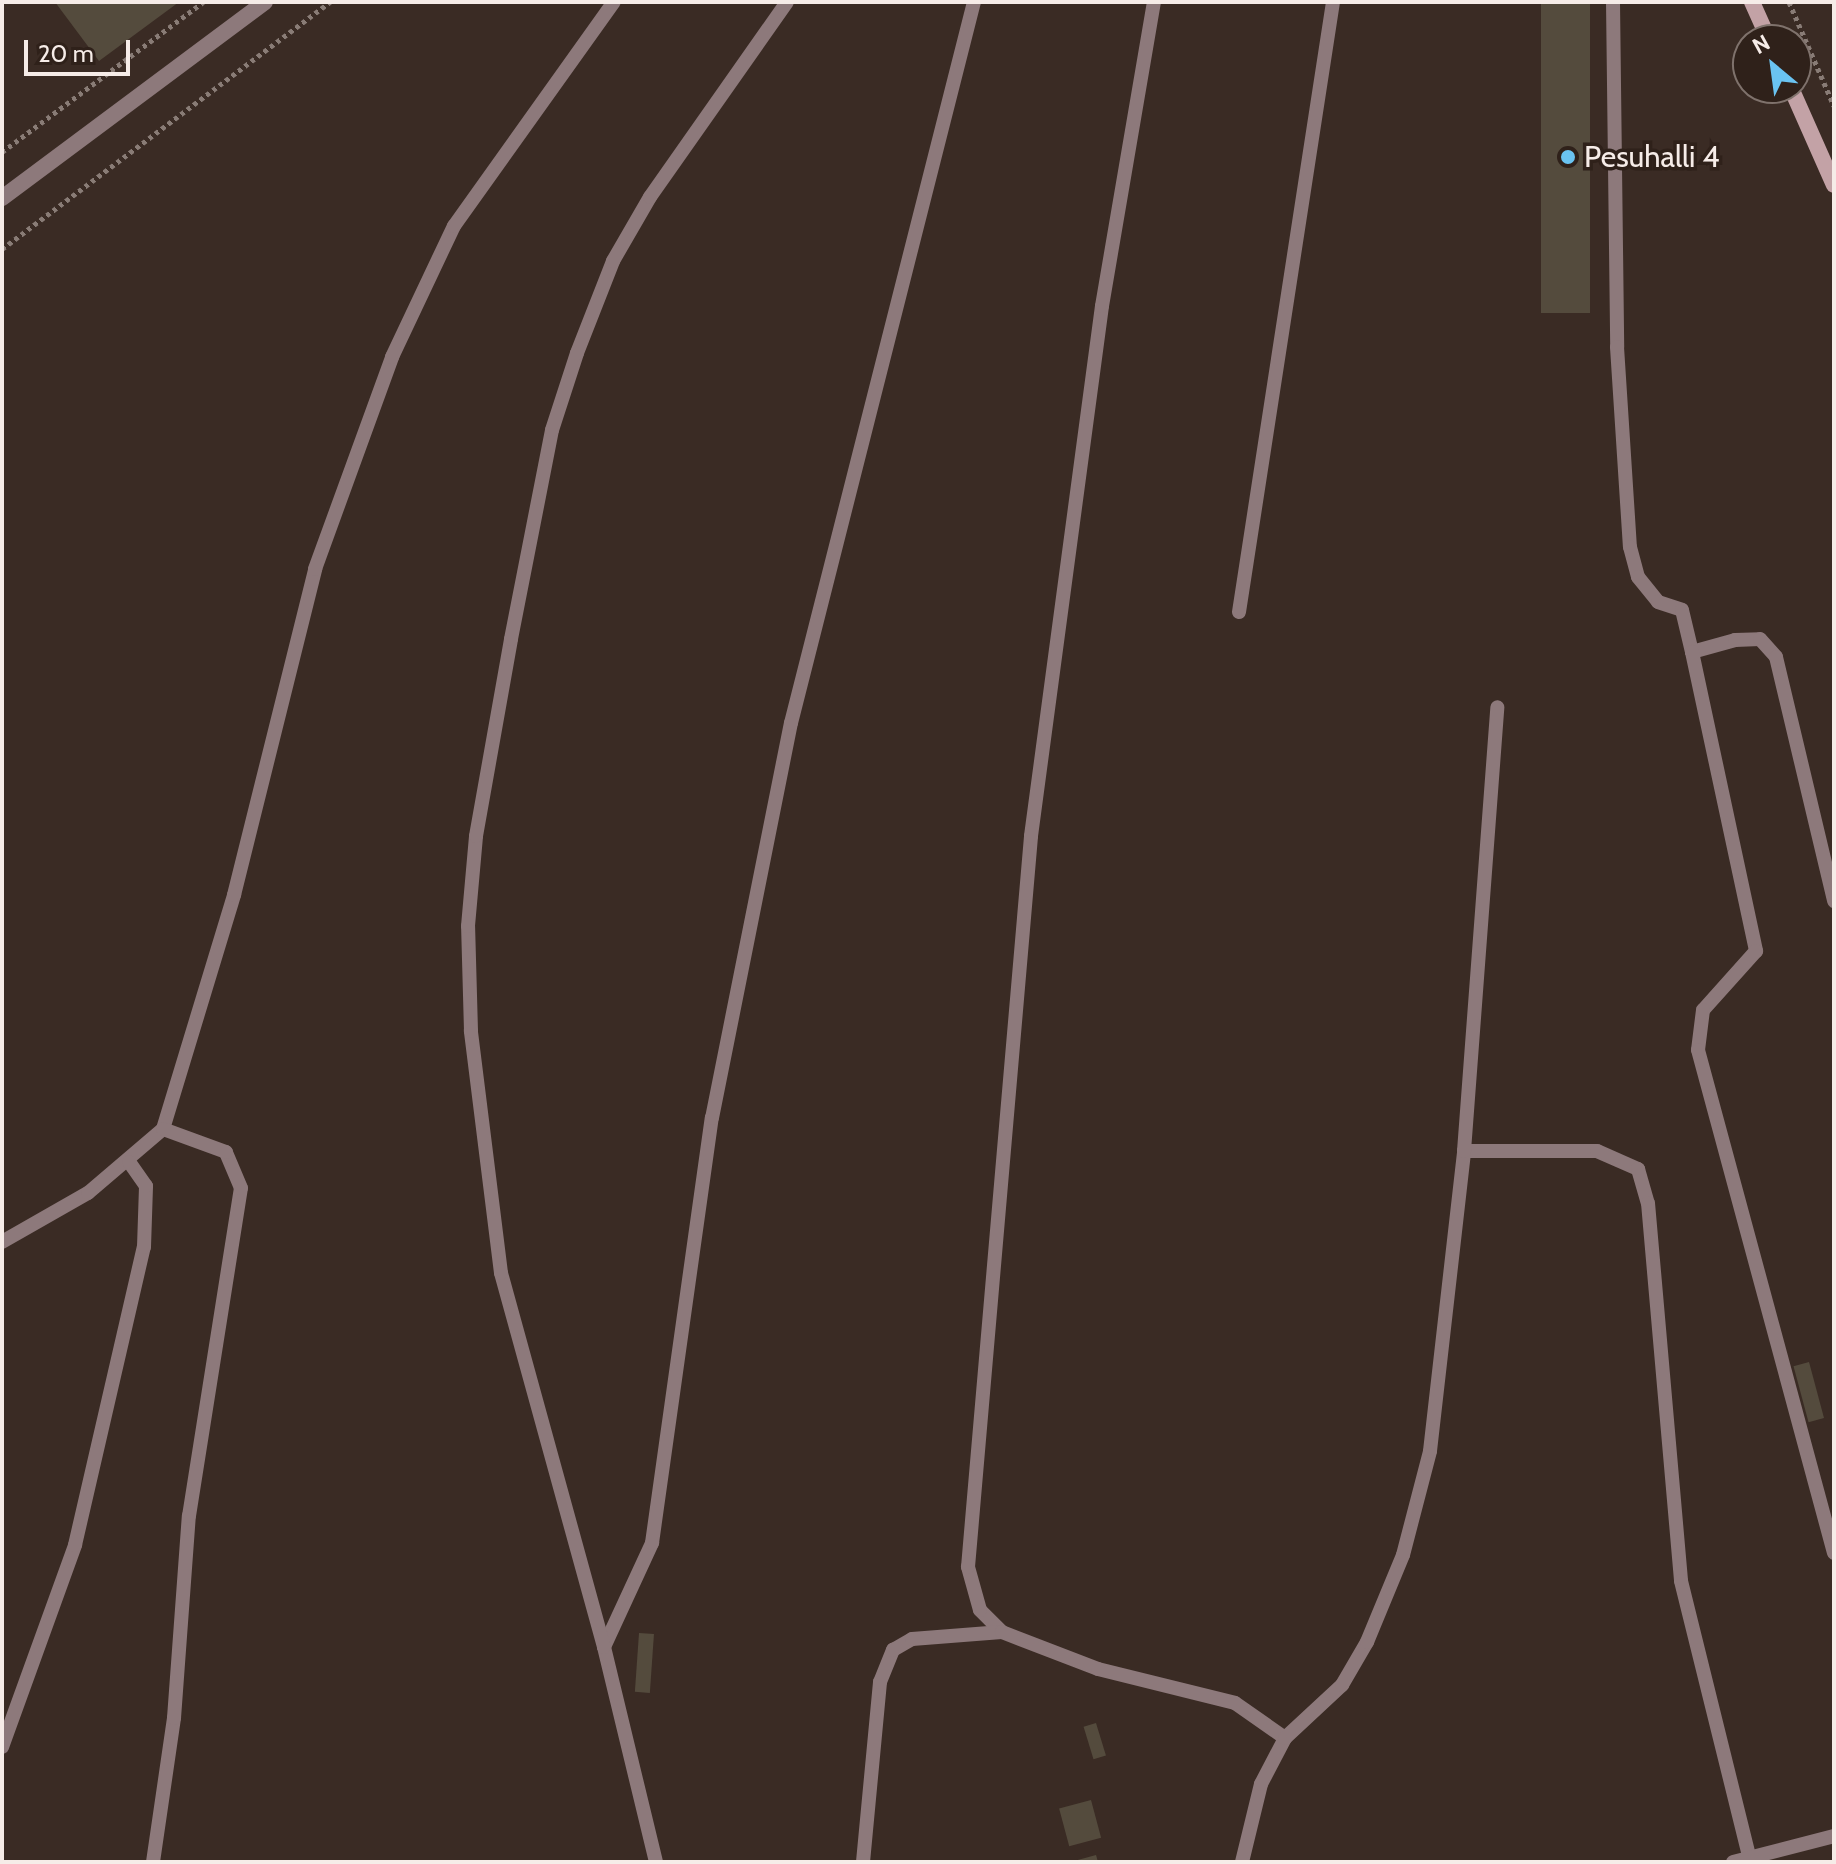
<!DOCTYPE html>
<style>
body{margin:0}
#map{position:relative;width:1836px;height:1864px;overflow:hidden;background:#3a2b24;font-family:Cabin,sans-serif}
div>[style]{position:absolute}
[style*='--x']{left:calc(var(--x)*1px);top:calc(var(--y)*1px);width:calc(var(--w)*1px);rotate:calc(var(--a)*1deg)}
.building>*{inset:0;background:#544b3d;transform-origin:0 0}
.path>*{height:5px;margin-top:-2.5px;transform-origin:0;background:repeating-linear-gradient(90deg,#897c76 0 4px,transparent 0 8px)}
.service>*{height:14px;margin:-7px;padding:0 7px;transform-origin:7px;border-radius:7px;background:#8d797b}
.minor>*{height:16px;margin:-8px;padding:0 8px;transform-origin:8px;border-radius:8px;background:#8d797b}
.secondary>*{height:16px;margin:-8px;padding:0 8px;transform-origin:8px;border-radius:8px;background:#c3a2a6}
.dots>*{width:22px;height:22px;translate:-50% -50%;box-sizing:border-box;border:4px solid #2f211a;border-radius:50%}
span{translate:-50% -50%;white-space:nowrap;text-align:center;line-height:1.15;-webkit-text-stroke:7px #2f211a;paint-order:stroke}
.poi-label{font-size:30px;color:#f6ece8}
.left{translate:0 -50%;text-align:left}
.frame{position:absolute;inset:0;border:4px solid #f6ece8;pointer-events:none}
.north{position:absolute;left:1732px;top:24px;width:80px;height:80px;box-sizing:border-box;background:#2f211a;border:2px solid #7f726c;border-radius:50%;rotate:331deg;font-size:22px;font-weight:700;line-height:32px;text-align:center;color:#f6ece8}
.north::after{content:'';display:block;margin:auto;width:28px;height:36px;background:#6ac3f1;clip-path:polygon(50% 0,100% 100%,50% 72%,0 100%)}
.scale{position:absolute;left:24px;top:40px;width:106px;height:36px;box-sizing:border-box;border:4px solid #f6ece8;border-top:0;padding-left:10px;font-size:24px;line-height:28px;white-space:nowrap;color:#f6ece8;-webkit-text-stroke:6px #2f211a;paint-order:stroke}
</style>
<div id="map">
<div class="building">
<i style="clip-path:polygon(55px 2px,179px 2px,99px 61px)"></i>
<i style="left:1541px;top:2px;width:49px;height:311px"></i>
<i style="left:1809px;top:1362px;width:58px;height:16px;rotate:75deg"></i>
<i style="left:639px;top:1633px;width:15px;height:59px;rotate:4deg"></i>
<i style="left:1096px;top:1723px;width:34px;height:13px;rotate:73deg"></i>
<i style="left:1091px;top:1800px;width:39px;height:33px;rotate:75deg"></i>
<i style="clip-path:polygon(1096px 1855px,1098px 1862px,1074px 1862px,1074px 1861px)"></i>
</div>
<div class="path">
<i style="--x:1789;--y:2;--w:113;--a:66.6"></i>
<i style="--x:2;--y:152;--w:251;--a:-36.7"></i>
<i style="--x:2;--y:249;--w:411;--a:-37"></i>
</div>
<div class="service">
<i style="--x:1613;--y:2;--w:345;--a:89.3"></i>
<i style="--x:1617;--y:347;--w:200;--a:86.3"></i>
<i style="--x:1630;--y:547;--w:31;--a:75"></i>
<i style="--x:1638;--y:577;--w:32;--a:51"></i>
<i style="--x:1658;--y:602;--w:25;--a:18"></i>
<i style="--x:1682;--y:610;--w:43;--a:76.6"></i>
<i style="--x:1692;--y:652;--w:45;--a:-15.6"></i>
<i style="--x:1735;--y:640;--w:25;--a:-2"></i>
<i style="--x:1760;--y:639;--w:24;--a:48"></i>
<i style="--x:1776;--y:657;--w:251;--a:76.6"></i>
<i style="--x:1239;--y:612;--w:617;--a:-81.24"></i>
<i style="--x:1692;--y:652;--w:306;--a:77.9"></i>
<i style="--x:1756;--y:951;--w:79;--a:131.9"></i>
<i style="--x:1703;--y:1010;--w:40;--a:97.1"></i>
<i style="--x:1698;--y:1050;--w:521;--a:74.87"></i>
<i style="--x:1464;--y:1151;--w:133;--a:0"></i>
<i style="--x:1597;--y:1151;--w:45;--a:23.7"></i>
<i style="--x:1638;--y:1169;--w:35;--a:74"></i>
<i style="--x:1648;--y:1203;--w:379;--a:85"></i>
<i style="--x:1681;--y:1581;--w:283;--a:76.1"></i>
<i style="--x:2;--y:1242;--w:99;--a:-29.7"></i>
<i style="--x:88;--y:1193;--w:99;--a:-40.5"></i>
<i style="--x:163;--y:1129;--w:245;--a:-73.1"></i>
<i style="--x:234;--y:895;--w:336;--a:-76"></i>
<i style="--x:315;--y:569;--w:226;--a:-70"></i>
<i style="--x:392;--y:357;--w:145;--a:-64.7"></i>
<i style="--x:454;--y:226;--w:275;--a:-54.5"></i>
<i style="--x:1002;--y:1632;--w:31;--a:-135"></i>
<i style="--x:980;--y:1610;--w:45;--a:-105.6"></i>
<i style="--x:968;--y:1567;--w:734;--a:-85.07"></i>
<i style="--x:1031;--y:836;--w:535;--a:-82.37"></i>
<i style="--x:1102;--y:306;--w:308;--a:-80.3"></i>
<i style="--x:604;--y:1647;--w:115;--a:-65.2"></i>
<i style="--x:652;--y:1543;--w:429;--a:-82"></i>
<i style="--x:712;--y:1118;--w:403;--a:-78.7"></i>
<i style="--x:791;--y:723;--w:744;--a:-75.76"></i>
<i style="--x:2;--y:1747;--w:215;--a:-70.1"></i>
<i style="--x:75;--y:1545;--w:306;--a:-77"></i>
<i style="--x:144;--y:1247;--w:61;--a:-88.1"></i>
<i style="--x:146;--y:1186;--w:29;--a:-125"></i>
<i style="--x:153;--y:1862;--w:146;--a:-81.7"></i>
<i style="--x:174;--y:1718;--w:203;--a:-85.8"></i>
<i style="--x:189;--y:1516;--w:332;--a:-81"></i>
<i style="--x:241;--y:1188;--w:39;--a:-113"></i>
<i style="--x:226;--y:1152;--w:67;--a:-159.9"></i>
<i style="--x:656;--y:1862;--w:221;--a:-103.6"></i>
<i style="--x:604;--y:1647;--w:388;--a:-105.4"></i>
<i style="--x:501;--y:1273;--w:244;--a:-97.1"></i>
<i style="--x:471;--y:1031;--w:105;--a:-91.6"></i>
<i style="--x:468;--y:926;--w:90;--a:-84.9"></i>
<i style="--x:476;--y:836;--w:200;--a:-79.9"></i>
<i style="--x:511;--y:639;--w:213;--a:-78.9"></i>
<i style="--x:552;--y:430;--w:81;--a:-72"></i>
<i style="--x:577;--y:353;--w:99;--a:-68.6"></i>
<i style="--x:613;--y:261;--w:74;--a:-60"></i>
<i style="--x:650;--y:197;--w:238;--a:-54.9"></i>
<i style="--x:863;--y:1862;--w:181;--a:-84.6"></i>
<i style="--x:880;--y:1682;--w:35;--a:-68"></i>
<i style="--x:893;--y:1650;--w:22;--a:-30"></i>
<i style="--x:912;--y:1639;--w:90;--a:-4.4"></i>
<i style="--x:1002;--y:1632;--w:103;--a:21.1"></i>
<i style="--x:1098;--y:1669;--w:141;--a:13.9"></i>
<i style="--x:1235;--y:1703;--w:61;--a:35"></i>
<i style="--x:1242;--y:1862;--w:80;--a:-76.3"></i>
<i style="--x:1261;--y:1784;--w:52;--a:-62.4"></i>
<i style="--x:1285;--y:1738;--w:78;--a:-42.9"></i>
<i style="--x:1342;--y:1685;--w:50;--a:-59.8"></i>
<i style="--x:1367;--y:1642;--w:94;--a:-67.5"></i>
<i style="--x:1403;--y:1555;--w:107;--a:-75.4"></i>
<i style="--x:1430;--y:1451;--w:302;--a:-83.5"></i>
<i style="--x:1464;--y:1151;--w:445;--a:-85.7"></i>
<i style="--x:1733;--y:1862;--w:104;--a:-14.4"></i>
</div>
<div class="minor">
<i style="--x:2;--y:198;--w:328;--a:-36.7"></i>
</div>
<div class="secondary">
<i style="--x:1752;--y:2;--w:42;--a:65.9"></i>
<i style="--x:1791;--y:88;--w:106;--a:66.1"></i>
</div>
<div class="dots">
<i style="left:1568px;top:157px;background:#6ac3f1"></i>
</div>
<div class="poi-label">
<span class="left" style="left:1584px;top:157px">Pesuhalli 4</span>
</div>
<div class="frame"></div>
<div class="north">N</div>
<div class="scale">20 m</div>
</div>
